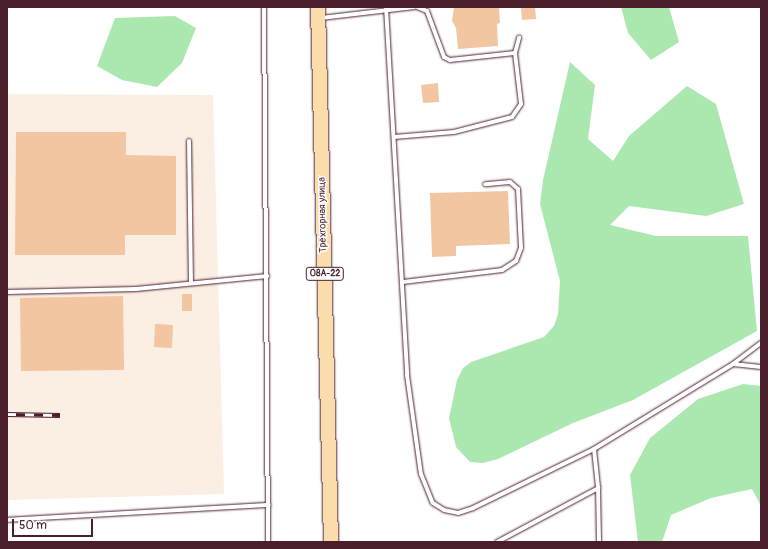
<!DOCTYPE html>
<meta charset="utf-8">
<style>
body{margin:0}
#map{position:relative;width:768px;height:549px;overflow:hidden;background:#fff;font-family:Pangolin,sans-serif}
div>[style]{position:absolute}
.built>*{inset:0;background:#fbeee3}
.green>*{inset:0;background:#aae8af}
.building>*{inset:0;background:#f1c6a1}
.roads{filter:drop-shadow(0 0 1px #4a1f2b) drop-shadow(0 0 1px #4a1f2b)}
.service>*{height:4px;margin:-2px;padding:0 2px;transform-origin:2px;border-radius:2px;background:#fff}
.trunk>*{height:14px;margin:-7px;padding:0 7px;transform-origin:7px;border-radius:7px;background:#fbddab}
.rail>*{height:4.5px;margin-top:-2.25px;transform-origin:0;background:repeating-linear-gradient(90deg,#fff 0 9px,#4a1f2b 0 18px);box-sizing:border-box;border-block:1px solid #4a1f2b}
span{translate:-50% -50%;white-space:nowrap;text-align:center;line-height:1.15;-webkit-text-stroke:3px #fff;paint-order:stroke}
.shield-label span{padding:1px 3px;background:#fff;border:1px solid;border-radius:3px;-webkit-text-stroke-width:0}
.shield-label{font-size:9px;color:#4a1f2b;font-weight:700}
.street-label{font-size:10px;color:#4a1f2b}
.frame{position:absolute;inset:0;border:8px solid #4a1f2b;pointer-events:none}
.scale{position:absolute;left:12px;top:519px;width:81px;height:18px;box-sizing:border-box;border:2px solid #4a1f2b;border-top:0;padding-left:5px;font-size:12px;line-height:14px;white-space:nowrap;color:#4a1f2b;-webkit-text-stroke:3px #fff;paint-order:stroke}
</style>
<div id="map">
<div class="built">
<i style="clip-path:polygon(7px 94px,213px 95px,224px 494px,7px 500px)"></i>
</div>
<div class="green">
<i style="clip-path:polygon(621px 7px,669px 7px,679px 42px,651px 60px,628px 33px)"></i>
<i style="clip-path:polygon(175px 16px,196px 28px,182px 63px,157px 87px,122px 80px,97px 66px,115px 18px)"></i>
<i style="clip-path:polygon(570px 62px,595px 85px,588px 139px,613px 161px,629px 136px,687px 86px,716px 104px,744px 204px,706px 216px,629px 206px,610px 225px,656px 236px,748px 236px,757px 331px,633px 400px,573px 423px,498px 459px,483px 463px,470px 462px,456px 447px,449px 418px,457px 380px,463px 368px,471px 362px,544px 337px,554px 326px,558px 314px,560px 281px,540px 204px,543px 180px)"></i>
<i style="clip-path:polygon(743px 384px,761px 386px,761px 506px,752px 489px,711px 498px,671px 515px,662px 542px,638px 542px,630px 475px,650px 438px,698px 399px)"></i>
</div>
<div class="building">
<i style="clip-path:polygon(454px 7px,499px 7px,500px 23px,497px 24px,498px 46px,458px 49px,456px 28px,452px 21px)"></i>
<i style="clip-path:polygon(521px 7px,535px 7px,536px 19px,522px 20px)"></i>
<i style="clip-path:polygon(438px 83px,439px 102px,423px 103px,421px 85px)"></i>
<i style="clip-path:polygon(16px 132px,126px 132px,126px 155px,176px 156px,176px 235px,125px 235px,125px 255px,15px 255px)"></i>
<i style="clip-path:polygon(508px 191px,510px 244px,456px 246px,456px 256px,432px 257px,430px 193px)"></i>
<i style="clip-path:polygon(182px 294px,192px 294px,192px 311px,182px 311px)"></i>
<i style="clip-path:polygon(123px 296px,124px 370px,21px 371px,20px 298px)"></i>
<i style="clip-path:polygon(155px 324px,173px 325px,172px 348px,154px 347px)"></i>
</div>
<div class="roads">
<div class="service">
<i style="left:264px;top:7px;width:535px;rotate:89.57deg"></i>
<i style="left:386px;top:7px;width:369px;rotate:86.7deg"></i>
<i style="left:407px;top:375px;width:100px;rotate:82deg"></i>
<i style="left:421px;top:474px;width:31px;rotate:68deg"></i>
<i style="left:433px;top:503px;width:13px;rotate:32deg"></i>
<i style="left:444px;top:510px;width:14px;rotate:12deg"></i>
<i style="left:458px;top:513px;width:16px;rotate:-18deg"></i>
<i style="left:473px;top:508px;width:135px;rotate:-26deg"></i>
<i style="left:594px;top:449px;width:163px;rotate:-31.4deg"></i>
<i style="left:733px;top:364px;width:35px;rotate:-37deg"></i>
<i style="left:417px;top:7px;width:11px;rotate:22deg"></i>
<i style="left:427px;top:11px;width:49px;rotate:69.7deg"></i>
<i style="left:444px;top:57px;width:7px;rotate:27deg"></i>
<i style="left:450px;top:60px;width:65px;rotate:-6.1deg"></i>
<i style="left:515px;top:53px;width:16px;rotate:-75deg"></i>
<i style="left:321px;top:18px;width:94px;rotate:-6.7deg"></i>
<i style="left:394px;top:137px;width:60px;rotate:-4.8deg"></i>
<i style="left:454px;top:132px;width:60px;rotate:-14.5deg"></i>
<i style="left:512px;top:117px;width:16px;rotate:-55deg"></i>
<i style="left:521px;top:104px;width:51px;rotate:-96.7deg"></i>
<i style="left:189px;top:141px;width:142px;rotate:89.2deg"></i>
<i style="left:403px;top:282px;width:100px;rotate:-6.9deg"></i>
<i style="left:502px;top:270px;width:17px;rotate:-33deg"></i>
<i style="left:516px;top:261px;width:14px;rotate:-69deg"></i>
<i style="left:521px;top:248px;width:59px;rotate:-92.9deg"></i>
<i style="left:518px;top:189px;width:11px;rotate:-139deg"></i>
<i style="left:510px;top:182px;width:25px;rotate:175deg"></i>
<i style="left:7px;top:292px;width:129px;rotate:-1.3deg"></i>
<i style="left:136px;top:289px;width:132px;rotate:-5.7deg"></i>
<i style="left:733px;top:364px;width:28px;rotate:6deg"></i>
<i style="left:594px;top:449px;width:39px;rotate:84deg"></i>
<i style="left:598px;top:488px;width:54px;rotate:88.9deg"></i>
<i style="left:7px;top:520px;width:262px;rotate:-3.3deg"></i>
<i style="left:497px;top:542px;width:115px;rotate:-28.1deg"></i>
</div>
<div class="trunk">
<i style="left:318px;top:7px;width:535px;rotate:88.61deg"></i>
</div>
</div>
<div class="rail">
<i style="left:7px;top:414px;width:53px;rotate:1.1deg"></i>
</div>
<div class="shield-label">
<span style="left:325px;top:274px">08А-22</span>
</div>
<div class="street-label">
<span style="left:323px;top:215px;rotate:-91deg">Трёхгорная улица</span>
</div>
<div class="frame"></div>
<div class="scale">50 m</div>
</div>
